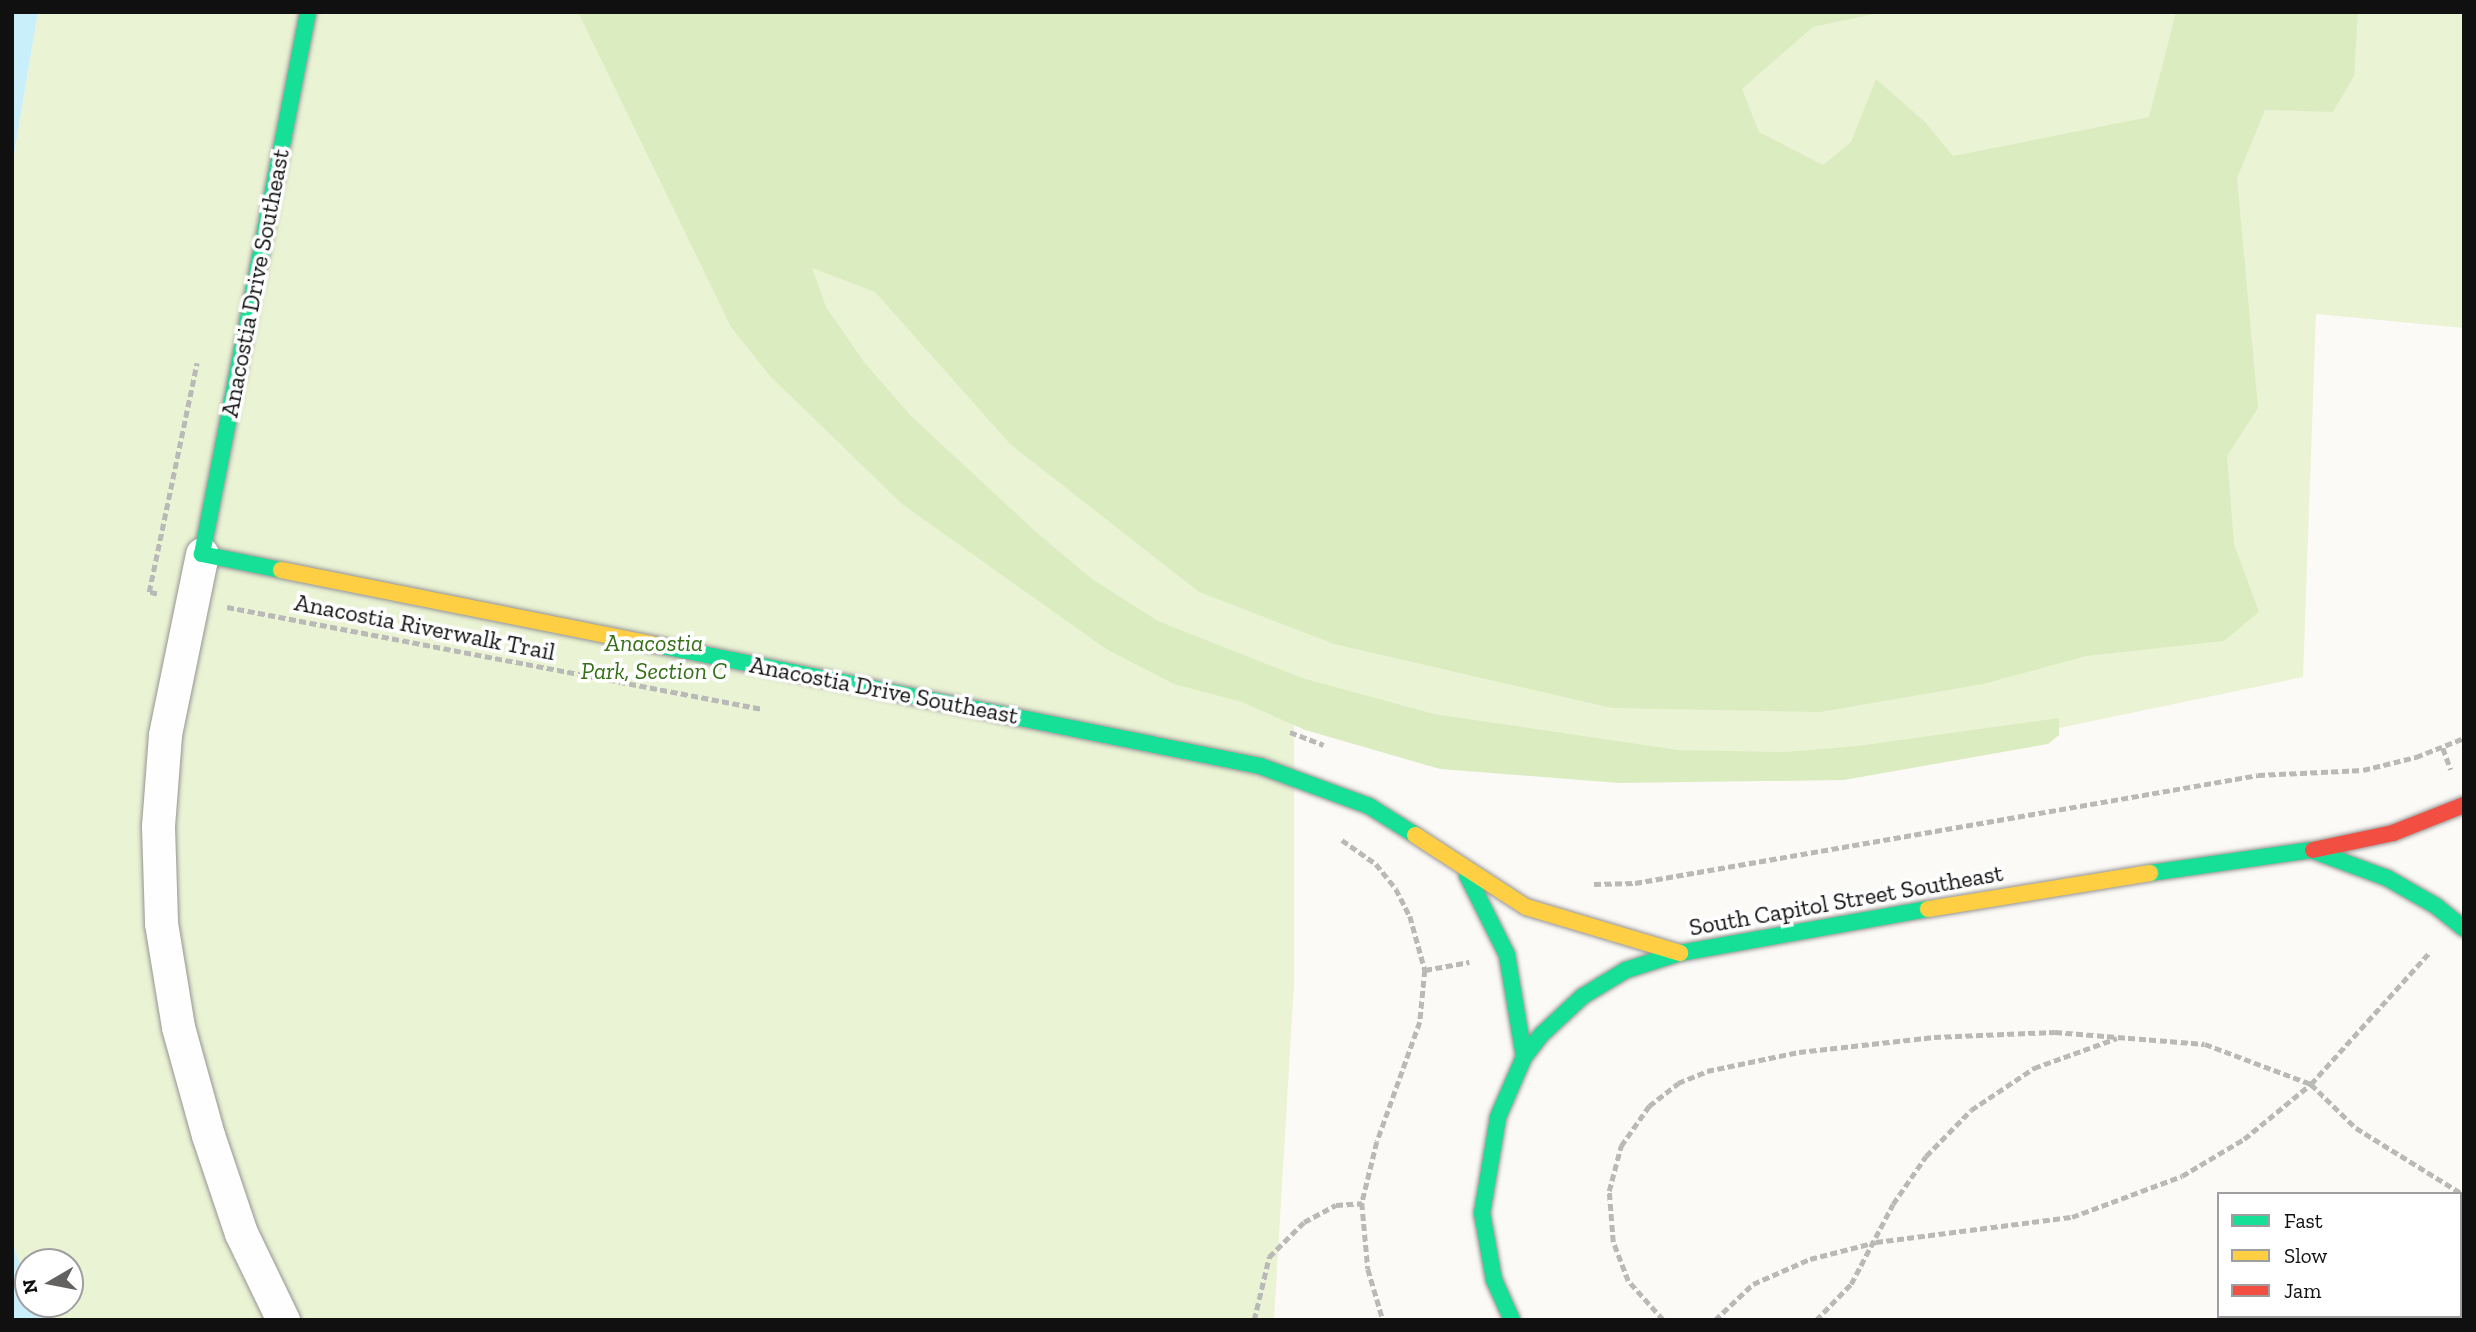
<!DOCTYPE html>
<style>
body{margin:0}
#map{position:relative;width:2476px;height:1332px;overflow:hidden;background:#fcfaf6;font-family:"Zilla Slab",serif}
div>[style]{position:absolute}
.green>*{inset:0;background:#eaf3d4}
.forest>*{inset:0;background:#dcecc1}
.water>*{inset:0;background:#c8effa}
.path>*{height:4.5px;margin-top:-2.25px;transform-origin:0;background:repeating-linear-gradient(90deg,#b9b9b8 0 7px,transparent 0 10.5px)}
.roads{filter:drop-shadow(0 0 2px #969594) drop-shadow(0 0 2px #969594)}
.street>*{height:33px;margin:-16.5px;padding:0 16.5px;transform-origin:16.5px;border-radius:16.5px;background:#fffefe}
.fast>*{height:16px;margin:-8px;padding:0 8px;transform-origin:8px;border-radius:8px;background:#16e098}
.slow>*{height:16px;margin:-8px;padding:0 8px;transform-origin:8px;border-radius:8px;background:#ffcf43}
.jam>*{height:16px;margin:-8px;padding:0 8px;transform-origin:8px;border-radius:8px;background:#f24e42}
span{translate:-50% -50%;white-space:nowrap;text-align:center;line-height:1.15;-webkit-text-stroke:7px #fff;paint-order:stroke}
.street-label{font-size:24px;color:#101010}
.park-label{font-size:24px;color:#367018;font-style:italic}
.frame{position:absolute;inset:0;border:14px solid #101010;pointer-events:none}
.legend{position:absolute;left:2217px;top:1192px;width:245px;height:126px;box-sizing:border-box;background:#fff;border:2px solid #9f9f9f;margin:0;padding:9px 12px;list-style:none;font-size:21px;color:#101010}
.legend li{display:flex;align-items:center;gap:14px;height:35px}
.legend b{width:35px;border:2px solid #9f9f9f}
.north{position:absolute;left:14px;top:1248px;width:70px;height:70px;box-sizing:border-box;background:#fff;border:2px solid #9f9f9f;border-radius:50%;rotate:260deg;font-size:19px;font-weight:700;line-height:28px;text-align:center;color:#101010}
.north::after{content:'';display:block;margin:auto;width:24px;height:32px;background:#636260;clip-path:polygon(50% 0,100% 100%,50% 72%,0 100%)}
</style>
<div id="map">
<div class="green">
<i style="clip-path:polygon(38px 12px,2464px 12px,2464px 328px,2316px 314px,2303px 677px,2035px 733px,1715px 766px,1294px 704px,1294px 983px,1274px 1320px,45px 1320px,38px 1304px,70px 1304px,70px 1262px,28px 1262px,28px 1284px,12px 1242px,12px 166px)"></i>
</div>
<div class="forest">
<i style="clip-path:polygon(578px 12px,1883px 12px,1813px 27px,1742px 89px,1759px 132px,1823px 165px,1851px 142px,1876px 79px,1924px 121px,1953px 156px,2149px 117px,2176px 12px,2358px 12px,2354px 76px,2333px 112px,2265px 110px,2237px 178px,2258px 408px,2227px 456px,2234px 544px,2259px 612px,2224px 641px,2086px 656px,1983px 684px,1820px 712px,1612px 708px,1334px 644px,1199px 592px,1010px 444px,875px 292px,812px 268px,826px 307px,864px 362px,911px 416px,1036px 532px,1092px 579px,1158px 621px,1302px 678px,1434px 714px,1678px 750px,1786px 752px,1857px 746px,2059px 718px,2059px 735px,2048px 744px,1844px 780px,1619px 783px,1440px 769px,1305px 730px,1242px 702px,1174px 684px,1106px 649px,902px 504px,770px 376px,731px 327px)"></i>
</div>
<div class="water">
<i style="clip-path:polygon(12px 12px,38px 12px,12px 166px)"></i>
<i style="clip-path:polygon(12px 1242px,28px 1284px,28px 1304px,38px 1304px,45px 1320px,12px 1320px)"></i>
</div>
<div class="path">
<i style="left:157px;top:594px;width:8px;rotate:-166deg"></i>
<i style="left:149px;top:592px;width:234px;rotate:-78.2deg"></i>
<i style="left:227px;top:607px;width:545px;rotate:10.79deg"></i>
<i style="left:1290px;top:732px;width:36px;rotate:21deg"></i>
<i style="left:2443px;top:748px;width:23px;rotate:70deg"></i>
<i style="left:1342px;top:840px;width:42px;rotate:35.2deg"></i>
<i style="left:1376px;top:864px;width:32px;rotate:51deg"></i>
<i style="left:1396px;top:889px;width:30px;rotate:63deg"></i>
<i style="left:1410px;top:916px;width:56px;rotate:74.5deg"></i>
<i style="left:1425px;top:970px;width:52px;rotate:95.5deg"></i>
<i style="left:1420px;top:1022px;width:127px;rotate:109.7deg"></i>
<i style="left:1377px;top:1142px;width:63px;rotate:103.8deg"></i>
<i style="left:1362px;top:1203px;width:66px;rotate:84.8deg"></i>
<i style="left:1368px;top:1269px;width:53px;rotate:73.6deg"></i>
<i style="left:1594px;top:884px;width:41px;rotate:-1.4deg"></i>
<i style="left:1635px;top:883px;width:632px;rotate:-9.83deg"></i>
<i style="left:2258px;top:775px;width:105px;rotate:-2.7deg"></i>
<i style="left:2363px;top:770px;width:55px;rotate:-13.8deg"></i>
<i style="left:2416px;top:757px;width:52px;rotate:-21.6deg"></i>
<i style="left:1425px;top:970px;width:45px;rotate:-10.3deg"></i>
<i style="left:1254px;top:1320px;width:65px;rotate:-76.6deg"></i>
<i style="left:1269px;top:1257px;width:49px;rotate:-45deg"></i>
<i style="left:1304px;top:1222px;width:36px;rotate:-28deg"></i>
<i style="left:1336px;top:1205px;width:26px;rotate:-4deg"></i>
<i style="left:1663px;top:1320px;width:52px;rotate:-131.9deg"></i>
<i style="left:1628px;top:1281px;width:42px;rotate:-111deg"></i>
<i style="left:1613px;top:1242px;width:51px;rotate:-94.5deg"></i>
<i style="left:1609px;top:1191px;width:47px;rotate:-75.1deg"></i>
<i style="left:1621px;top:1146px;width:49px;rotate:-55deg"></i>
<i style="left:1649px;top:1106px;width:37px;rotate:-38deg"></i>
<i style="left:1678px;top:1083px;width:31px;rotate:-22deg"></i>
<i style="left:1707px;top:1071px;width:94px;rotate:-11.7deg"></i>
<i style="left:1799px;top:1052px;width:136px;rotate:-6.3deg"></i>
<i style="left:1934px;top:1037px;width:121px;rotate:-2.4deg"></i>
<i style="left:2055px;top:1032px;width:150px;rotate:4.6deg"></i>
<i style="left:2205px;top:1044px;width:113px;rotate:20.7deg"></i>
<i style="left:2311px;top:1084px;width:63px;rotate:44.4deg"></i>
<i style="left:2356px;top:1128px;width:127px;rotate:31.8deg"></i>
<i style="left:1715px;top:1320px;width:52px;rotate:-43.5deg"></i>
<i style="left:1753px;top:1284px;width:62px;rotate:-23.7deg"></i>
<i style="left:1810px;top:1259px;width:68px;rotate:-14.4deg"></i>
<i style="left:1876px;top:1242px;width:198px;rotate:-7.3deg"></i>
<i style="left:2072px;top:1217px;width:117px;rotate:-20.4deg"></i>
<i style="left:2182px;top:1176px;width:72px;rotate:-30.8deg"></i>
<i style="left:2244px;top:1139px;width:87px;rotate:-39.4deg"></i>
<i style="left:2311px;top:1084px;width:178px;rotate:-48deg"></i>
<i style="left:1816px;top:1320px;width:50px;rotate:-45.8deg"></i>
<i style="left:1851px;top:1284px;width:90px;rotate:-62.3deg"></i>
<i style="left:1893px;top:1204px;width:58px;rotate:-55.5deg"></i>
<i style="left:1926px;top:1156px;width:64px;rotate:-45.6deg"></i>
<i style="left:1971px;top:1110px;width:76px;rotate:-33.7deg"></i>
<i style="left:2034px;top:1068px;width:88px;rotate:-19.9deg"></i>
</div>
<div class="roads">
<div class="street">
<i style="left:202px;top:554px;width:185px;rotate:101.6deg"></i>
<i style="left:165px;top:735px;width:91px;rotate:94.4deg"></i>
<i style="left:158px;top:826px;width:97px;rotate:88.2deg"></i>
<i style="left:161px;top:923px;width:105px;rotate:80.7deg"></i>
<i style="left:178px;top:1027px;width:112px;rotate:74.5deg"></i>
<i style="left:208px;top:1135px;width:103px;rotate:71.4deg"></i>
<i style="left:241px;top:1233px;width:97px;rotate:64.2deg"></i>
</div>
<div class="fast">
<i style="left:281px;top:570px;width:81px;rotate:-168.6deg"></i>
<i style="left:202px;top:554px;width:552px;rotate:-78.93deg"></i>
<i style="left:657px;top:645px;width:615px;rotate:11.35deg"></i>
<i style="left:1260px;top:766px;width:116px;rotate:20.2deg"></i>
<i style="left:1369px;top:806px;width:54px;rotate:32.2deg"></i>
<i style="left:2150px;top:873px;width:163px;rotate:-8.1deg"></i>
<i style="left:2311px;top:850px;width:81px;rotate:20.2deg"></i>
<i style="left:2387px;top:878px;width:56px;rotate:29.7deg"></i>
<i style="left:2436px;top:906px;width:36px;rotate:39deg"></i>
<i style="left:1467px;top:875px;width:89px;rotate:63.4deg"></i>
<i style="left:1507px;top:955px;width:103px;rotate:80.5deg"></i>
<i style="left:1512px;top:1320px;width:44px;rotate:-114.2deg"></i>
<i style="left:1494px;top:1280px;width:68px;rotate:-100.2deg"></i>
<i style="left:1482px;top:1213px;width:97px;rotate:-80.5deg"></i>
<i style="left:1498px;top:1117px;width:65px;rotate:-66.6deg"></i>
<i style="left:1524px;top:1057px;width:28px;rotate:-52deg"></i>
<i style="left:1541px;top:1035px;width:57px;rotate:-42.9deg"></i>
<i style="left:1583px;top:996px;width:50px;rotate:-31.2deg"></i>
<i style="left:1626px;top:970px;width:57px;rotate:-17.5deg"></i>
<i style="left:1680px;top:953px;width:252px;rotate:-10.1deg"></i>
</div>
<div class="slow">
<i style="left:281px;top:570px;width:383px;rotate:11.3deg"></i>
<i style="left:1415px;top:835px;width:132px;rotate:33deg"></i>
<i style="left:1526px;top:907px;width:161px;rotate:16.6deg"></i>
<i style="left:1928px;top:909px;width:225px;rotate:-9.2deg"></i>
<i style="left:2411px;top:1320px;width:6px;rotate:-39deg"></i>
</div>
<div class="jam">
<i style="left:2313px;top:850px;width:82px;rotate:-12deg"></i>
<i style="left:2393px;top:833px;width:76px;rotate:-21.5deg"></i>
<i style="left:2460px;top:1279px;width:5px;rotate:-37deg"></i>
</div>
</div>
<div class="street-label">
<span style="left:255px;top:283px;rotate:-79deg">Anacostia Drive Southeast</span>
<span style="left:425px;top:627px;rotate:11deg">Anacostia Riverwalk Trail</span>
<span style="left:884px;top:690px;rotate:11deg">Anacostia Drive Southeast</span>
<span style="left:1846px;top:900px;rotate:-10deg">South Capitol Street Southeast</span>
</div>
<div class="park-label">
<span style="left:654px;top:657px">Anacostia<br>Park, Section C</span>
</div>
<div class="frame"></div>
<ul class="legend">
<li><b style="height:9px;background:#16e098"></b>Fast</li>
<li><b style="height:9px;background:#ffcf43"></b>Slow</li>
<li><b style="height:9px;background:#f24e42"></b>Jam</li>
</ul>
<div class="north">N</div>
</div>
